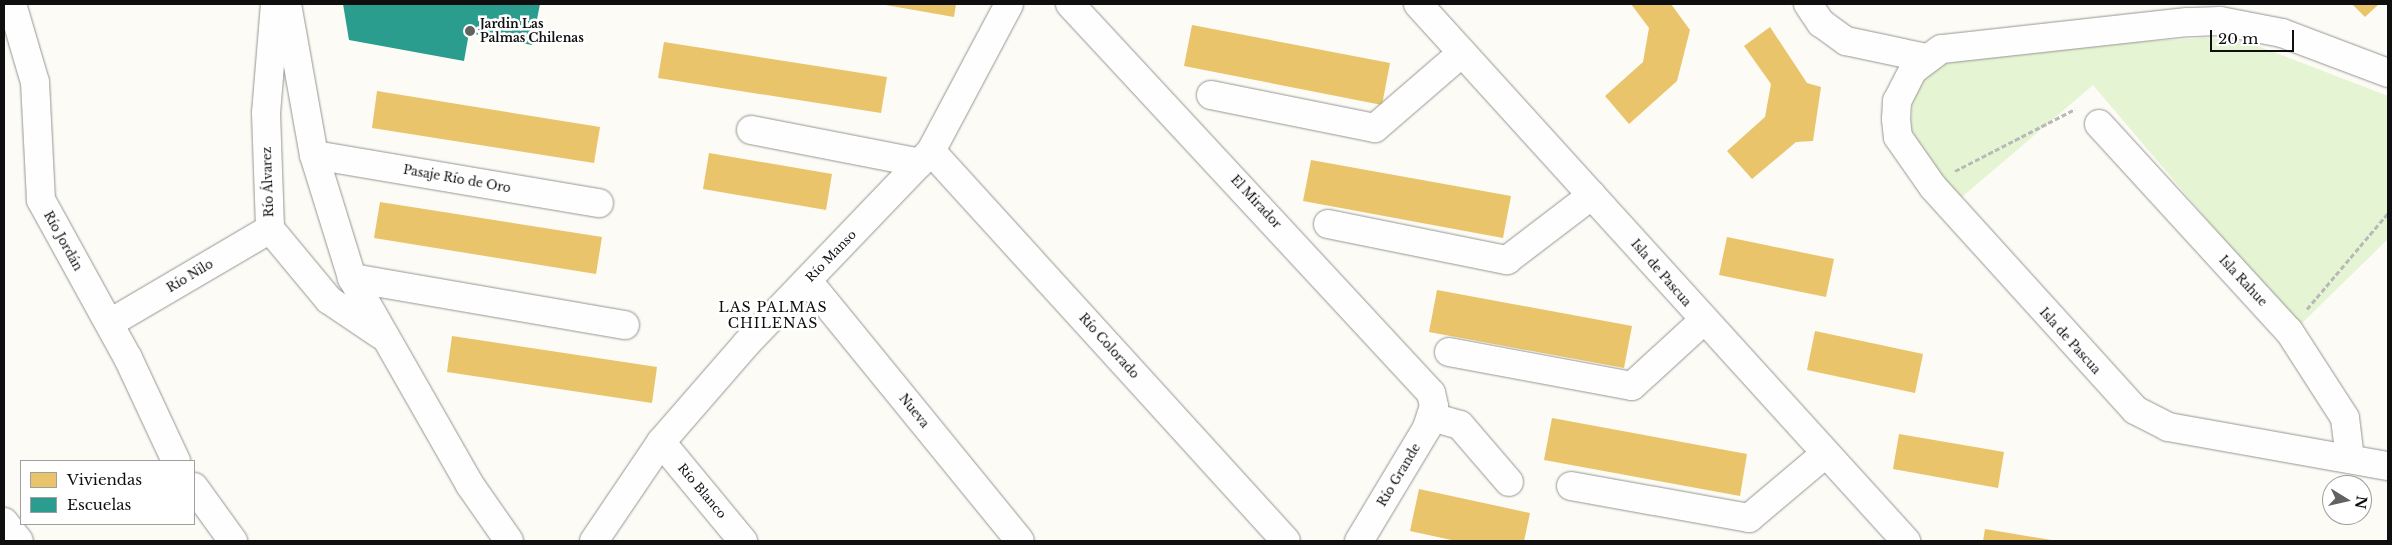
<!DOCTYPE html>
<meta charset="utf-8">
<style>
body{margin:0}
#map{position:relative;width:2392px;height:545px;overflow:hidden;background:#fcfbf5;font-family:"Libre Baskerville",serif}
div>[style]{position:absolute}
.green>*{inset:0;background:#e5f4d2}
.homes>*{inset:0;background:#e9c46a}
.schools>*{inset:0;background:#2a9d8f}
.path>*{height:3px;margin-top:-1.5px;transform-origin:0;background:repeating-linear-gradient(90deg,#b9b9b8 0 5px,transparent 0 7.5px)}
.roads{filter:drop-shadow(0 0 1px #969593) drop-shadow(0 0 1px #969593)}
.minor>*{height:28px;margin:-14px;padding:0 14px;transform-origin:14px;border-radius:14px;background:#fffefe}
.dots>*{width:14px;height:14px;translate:-50% -50%;box-sizing:border-box;border:2px solid #fff;border-radius:50%}
span{translate:-50% -50%;white-space:nowrap;text-align:center;line-height:1.15;-webkit-text-stroke:5px #fff;paint-order:stroke}
.poi-label{font-size:12px;color:#0f0f0f;font-weight:700}
.left{translate:0 -50%;text-align:left}
.street-label{font-size:12px;color:#0f0f0f}
.neighbourhood-label{font-size:14px;color:#0f0f0f;letter-spacing:1px}
.frame{position:absolute;inset:0;border:5px solid #0f0f0f;pointer-events:none}
.legend{position:absolute;left:20px;top:460px;width:175px;height:65px;box-sizing:border-box;background:#fff;border:1px solid #9f9f9f;margin:0;padding:6px 9px;list-style:none;font-size:15px;color:#0f0f0f}
.legend li{display:flex;align-items:center;gap:10px;height:25px}
.legend b{width:25px;border:1px solid #9f9f9f}
.north{position:absolute;left:2322px;top:475px;width:50px;height:50px;box-sizing:border-box;background:#fff;border:1px solid #9f9f9f;border-radius:50%;rotate:99deg;font-size:14px;font-weight:700;line-height:20px;text-align:center;color:#0f0f0f}
.north::after{content:'';display:block;margin:auto;width:18px;height:22px;background:#626260;clip-path:polygon(50% 0,100% 100%,50% 72%,0 100%)}
.scale{position:absolute;left:2210px;top:30px;width:84px;height:22px;box-sizing:border-box;border:2px solid #0f0f0f;border-top:0;padding-left:6px;font-size:15px;line-height:18px;white-space:nowrap;color:#0f0f0f;-webkit-text-stroke:4px #fff;paint-order:stroke}
</style>
<div id="map">
<div class="green">
<i style="clip-path:polygon(2204px 38px,2245px 41px,2388px 96px,2388px 239px,2298px 327px,2093px 85px,1956px 202px,1910px 146px,1913px 90px,1925px 73px,1956px 52px)"></i>
</div>
<div class="homes">
<i style="clip-path:polygon(880px 4px,956px 4px,954px 17px)"></i>
<i style="clip-path:polygon(1631px 4px,1671px 4px,1690px 30px,1677px 81px,1629px 124px,1605px 96px,1643px 62px,1649px 28px)"></i>
<i style="clip-path:polygon(2352px 4px,2379px 4px,2365px 17px)"></i>
<i style="clip-path:polygon(1192px 25px,1390px 63px,1382px 105px,1184px 66px)"></i>
<i style="clip-path:polygon(1770px 27px,1807px 83px,1821px 87px,1813px 141px,1796px 142px,1752px 179px,1727px 151px,1765px 117px,1771px 84px,1744px 46px)"></i>
<i style="clip-path:polygon(664px 42px,887px 77px,881px 113px,658px 78px)"></i>
<i style="clip-path:polygon(377px 91px,600px 127px,594px 163px,372px 128px)"></i>
<i style="clip-path:polygon(709px 153px,832px 174px,826px 210px,703px 189px)"></i>
<i style="clip-path:polygon(1311px 160px,1511px 196px,1503px 238px,1303px 201px)"></i>
<i style="clip-path:polygon(380px 202px,602px 237px,596px 274px,374px 238px)"></i>
<i style="clip-path:polygon(1727px 237px,1834px 259px,1826px 297px,1719px 275px)"></i>
<i style="clip-path:polygon(1437px 290px,1632px 326px,1624px 368px,1429px 332px)"></i>
<i style="clip-path:polygon(1815px 331px,1923px 354px,1915px 393px,1807px 370px)"></i>
<i style="clip-path:polygon(452px 336px,657px 367px,652px 403px,447px 372px)"></i>
<i style="clip-path:polygon(1552px 418px,1747px 454px,1740px 496px,1544px 460px)"></i>
<i style="clip-path:polygon(1899px 434px,2004px 452px,1998px 488px,1893px 469px)"></i>
<i style="clip-path:polygon(1419px 489px,1530px 513px,1524px 541px,1456px 541px,1410px 531px)"></i>
<i style="clip-path:polygon(1985px 529px,2051px 540px,2051px 541px,1983px 541px)"></i>
</div>
<div class="schools">
<i style="clip-path:polygon(343px 4px,540px 4px,532px 45px,469px 33px,464px 61px,349px 40px)"></i>
</div>
<div class="path">
<i style="left:1955px;top:171px;width:135px;rotate:-27.3deg"></i>
<i style="left:2307px;top:309px;width:126px;rotate:-49.8deg"></i>
</div>
<div class="roads">
<div class="minor">
<i style="left:12px;top:4px;width:81px;rotate:73.6deg"></i>
<i style="left:35px;top:82px;width:118px;rotate:87.1deg"></i>
<i style="left:41px;top:200px;width:180px;rotate:61.2deg"></i>
<i style="left:128px;top:358px;width:114px;rotate:65deg"></i>
<i style="left:275px;top:4px;width:109px;rotate:94.7deg"></i>
<i style="left:266px;top:113px;width:116px;rotate:88deg"></i>
<i style="left:270px;top:229px;width:92px;rotate:50.3deg"></i>
<i style="left:329px;top:300px;width:63px;rotate:33.9deg"></i>
<i style="left:287px;top:4px;width:153px;rotate:79.9deg"></i>
<i style="left:314px;top:155px;width:129px;rotate:72.8deg"></i>
<i style="left:352px;top:278px;width:238px;rotate:60.3deg"></i>
<i style="left:470px;top:485px;width:68px;rotate:55.1deg"></i>
<i style="left:1070px;top:4px;width:531px;rotate:47.14deg"></i>
<i style="left:1431px;top:393px;width:13px;rotate:77deg"></i>
<i style="left:1434px;top:406px;width:23px;rotate:108deg"></i>
<i style="left:1427px;top:428px;width:132px;rotate:121deg"></i>
<i style="left:1418px;top:4px;width:726px;rotate:47.74deg"></i>
<i style="left:1808px;top:4px;width:23px;rotate:56deg"></i>
<i style="left:1821px;top:23px;width:31px;rotate:36deg"></i>
<i style="left:1846px;top:41px;width:82px;rotate:12deg"></i>
<i style="left:2388px;top:73px;width:113px;rotate:-159.3deg"></i>
<i style="left:2282px;top:33px;width:63px;rotate:-169deg"></i>
<i style="left:2220px;top:21px;width:33px;rotate:178deg"></i>
<i style="left:2187px;top:22px;width:247px;rotate:173.7deg"></i>
<i style="left:1941px;top:49px;width:35px;rotate:143deg"></i>
<i style="left:1913px;top:70px;width:35px;rotate:117deg"></i>
<i style="left:1897px;top:101px;width:18px;rotate:93deg"></i>
<i style="left:1896px;top:119px;width:18px;rotate:84deg"></i>
<i style="left:1898px;top:137px;width:61px;rotate:55deg"></i>
<i style="left:1933px;top:187px;width:301px;rotate:47.8deg"></i>
<i style="left:2135px;top:410px;width:37px;rotate:27deg"></i>
<i style="left:2168px;top:427px;width:223px;rotate:10.1deg"></i>
<i style="left:1211px;top:95px;width:167px;rotate:11.4deg"></i>
<i style="left:1375px;top:128px;width:115px;rotate:-40.8deg"></i>
<i style="left:2099px;top:124px;width:281px;rotate:47.5deg"></i>
<i style="left:2289px;top:331px;width:103px;rotate:57.2deg"></i>
<i style="left:2345px;top:418px;width:41px;rotate:83deg"></i>
<i style="left:751px;top:130px;width:172px;rotate:11deg"></i>
<i style="left:931px;top:151px;width:527px;rotate:47.69deg"></i>
<i style="left:314px;top:155px;width:289px;rotate:9.6deg"></i>
<i style="left:1328px;top:224px;width:183px;rotate:11.4deg"></i>
<i style="left:1507px;top:260px;width:107px;rotate:-37.4deg"></i>
<i style="left:352px;top:278px;width:277px;rotate:9.8deg"></i>
<i style="left:808px;top:281px;width:335px;rotate:50.8deg"></i>
<i style="left:110px;top:323px;width:186px;rotate:-30.4deg"></i>
<i style="left:1449px;top:352px;width:186px;rotate:10.5deg"></i>
<i style="left:1632px;top:386px;width:96px;rotate:-42.5deg"></i>
<i style="left:1432px;top:417px;width:29px;rotate:16deg"></i>
<i style="left:1460px;top:425px;width:75px;rotate:49.3deg"></i>
<i style="left:661px;top:442px;width:129px;rotate:50.4deg"></i>
<i style="left:1571px;top:486px;width:181px;rotate:10.2deg"></i>
<i style="left:1749px;top:518px;width:99px;rotate:-40.1deg"></i>
<i style="left:194px;top:487px;width:67px;rotate:54.2deg"></i>
<i style="left:4px;top:522px;width:24px;rotate:52deg"></i>
<i style="left:594px;top:541px;width:120px;rotate:-55.9deg"></i>
<i style="left:661px;top:442px;width:131px;rotate:-49deg"></i>
<i style="left:747px;top:343px;width:266px;rotate:-46.2deg"></i>
<i style="left:931px;top:151px;width:166px;rotate:-62deg"></i>
</div>
</div>
<div class="dots">
<i style="left:470px;top:31px;background:#626260"></i>
</div>
<div class="poi-label">
<span class="left" style="left:480px;top:31px">Jardin Las<br>Palmas Chilenas</span>
</div>
<div class="street-label">
<span style="left:457px;top:179px;rotate:10deg">Pasaje Río de Oro</span>
<span style="left:268px;top:182px;rotate:-92deg">Río Álvarez</span>
<span style="left:1256px;top:202px;rotate:47deg">El Mirador</span>
<span style="left:63px;top:241px;rotate:61deg">Río Jordán</span>
<span style="left:831px;top:256px;rotate:-46deg">Río Manso</span>
<span style="left:1661px;top:273px;rotate:49deg">Isla de Pascua</span>
<span style="left:190px;top:276px;rotate:-31deg">Río Nilo</span>
<span style="left:2243px;top:281px;rotate:47deg">Isla Rahue</span>
<span style="left:2070px;top:341px;rotate:48deg">Isla de Pascua</span>
<span style="left:1109px;top:346px;rotate:48deg">Río Colorado</span>
<span style="left:914px;top:411px;rotate:51deg">Nueva</span>
<span style="left:1399px;top:475px;rotate:-59deg">Río Grande</span>
<span style="left:702px;top:491px;rotate:50deg">Río Blanco</span>
</div>
<div class="neighbourhood-label">
<span style="left:773px;top:315px">LAS PALMAS<br>CHILENAS</span>
</div>
<div class="frame"></div>
<ul class="legend">
<li><b style="height:14px;background:#e9c46a"></b>Viviendas</li>
<li><b style="height:14px;background:#2a9d8f"></b>Escuelas</li>
</ul>
<div class="north">N</div>
<div class="scale">20 m</div>
</div>
